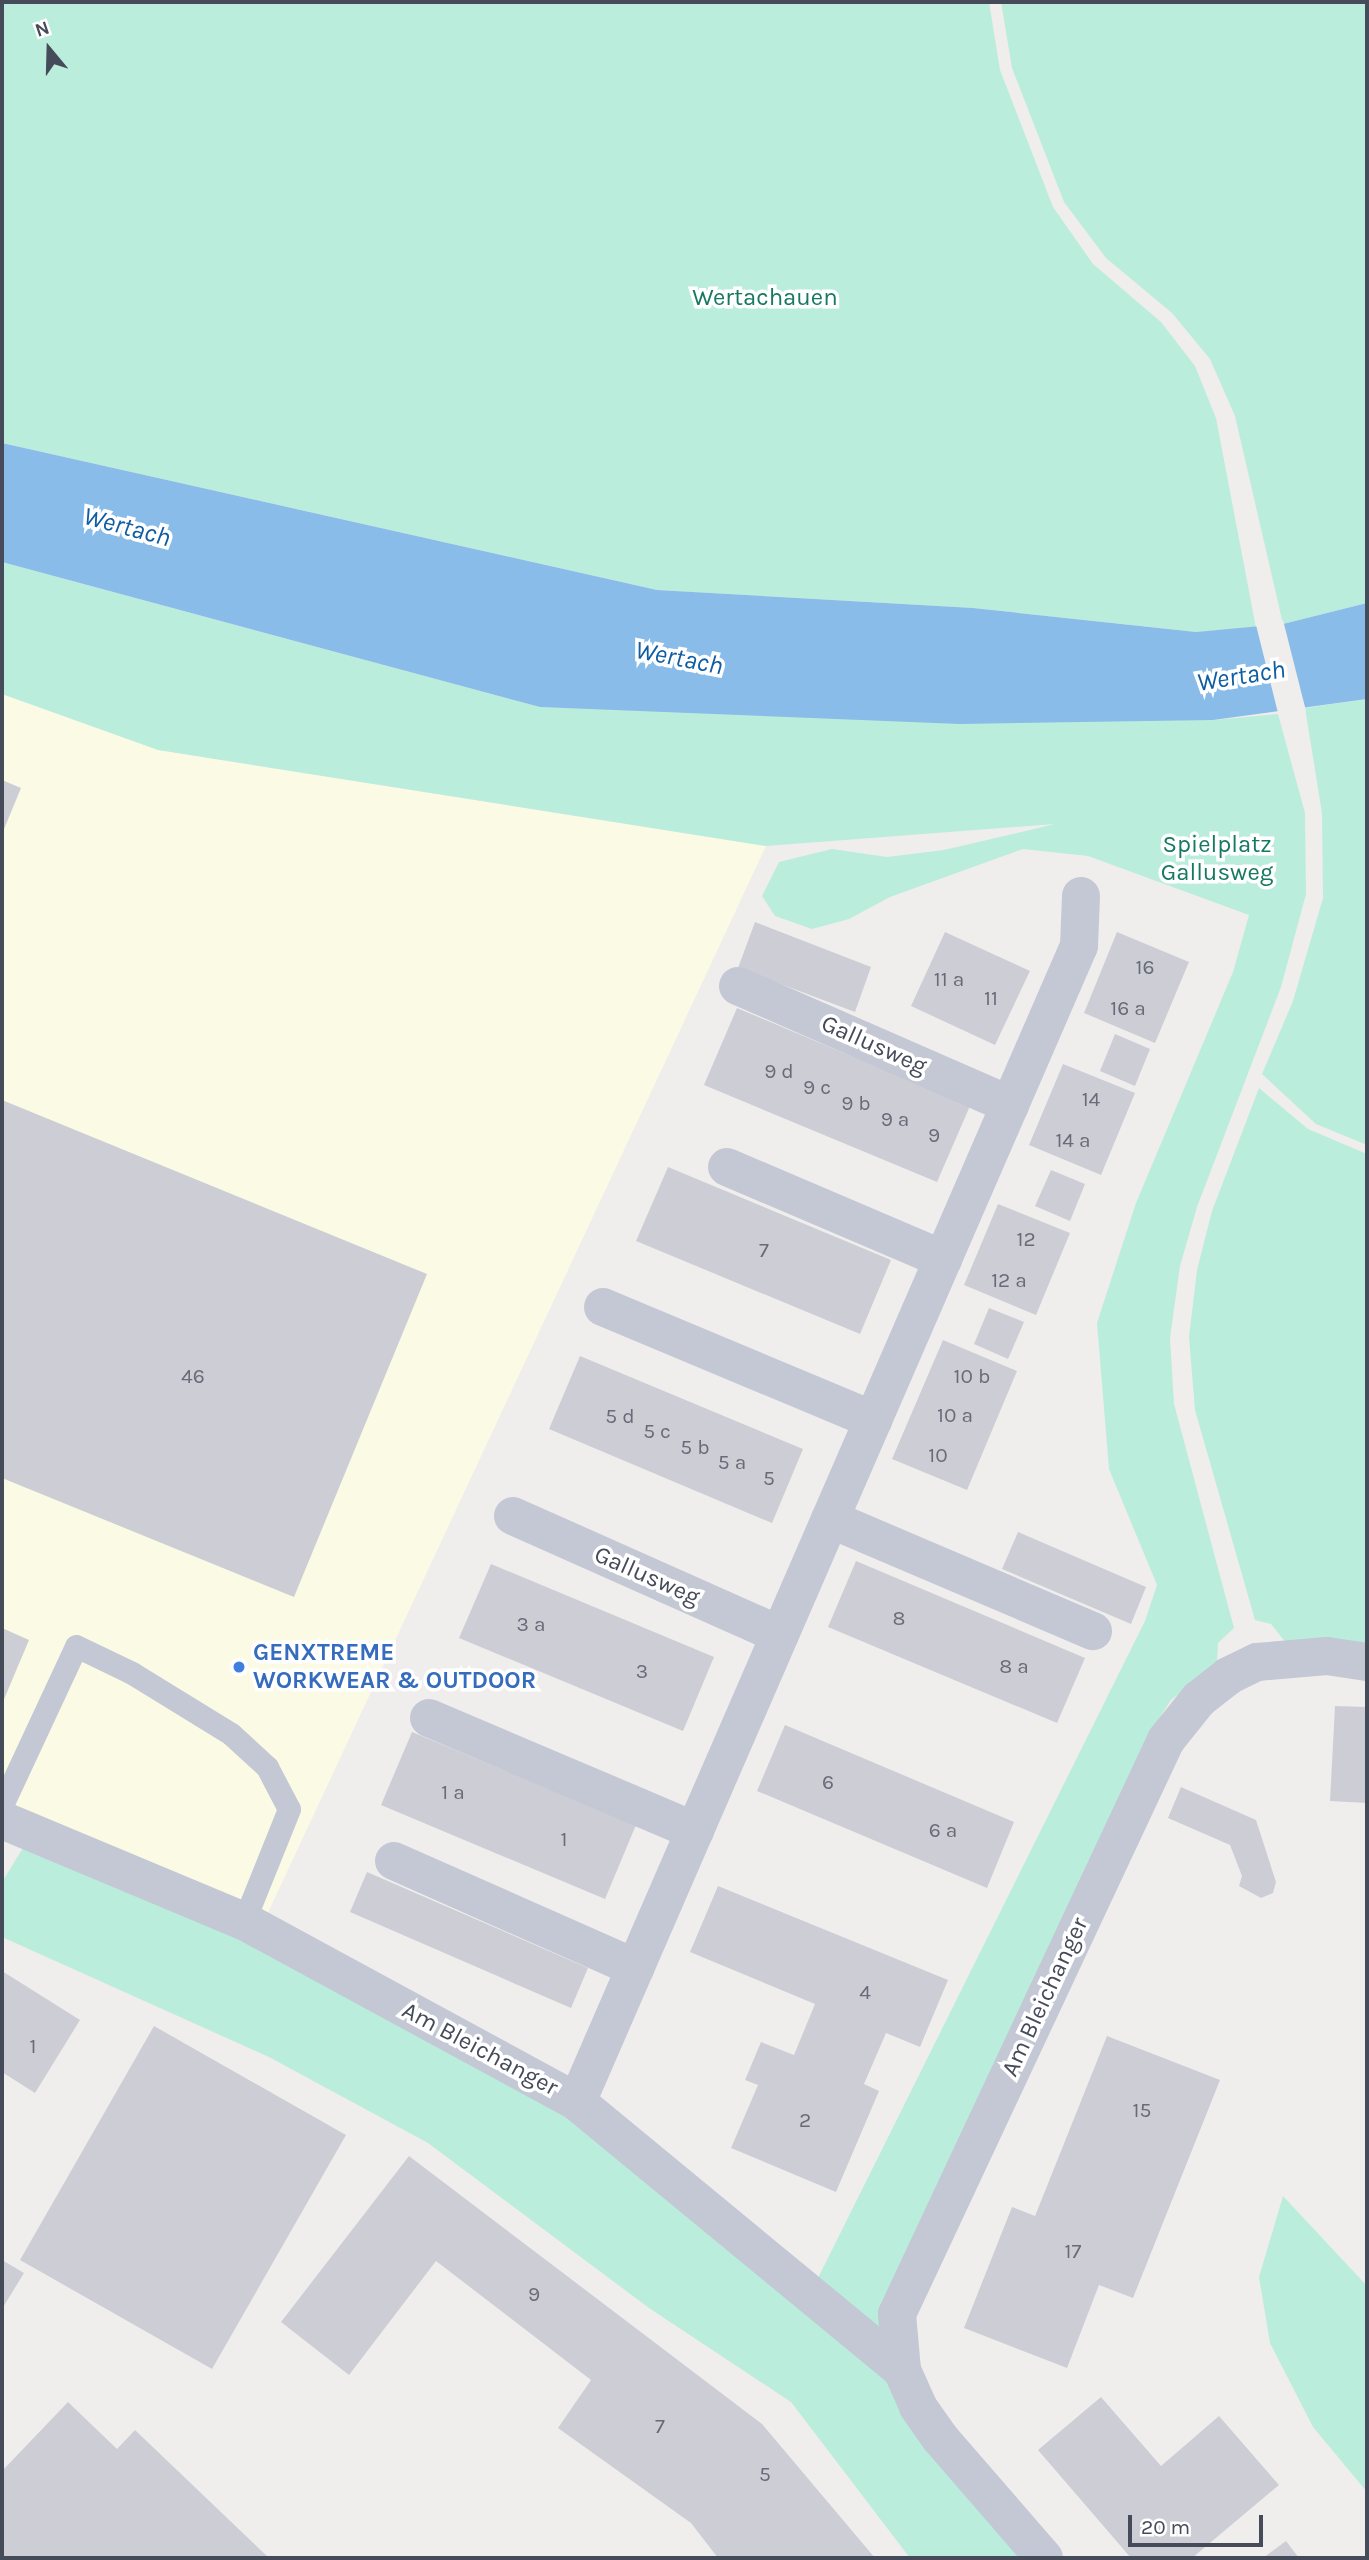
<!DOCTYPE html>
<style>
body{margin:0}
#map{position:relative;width:1369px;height:2560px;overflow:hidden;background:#f0eded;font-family:Karla,sans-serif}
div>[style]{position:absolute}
.commercial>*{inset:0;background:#fbfae5}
.green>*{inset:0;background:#bbeddc}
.water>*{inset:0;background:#89bce9}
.pier>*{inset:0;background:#f0eded}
.building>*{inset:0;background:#cdced5}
.lane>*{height:23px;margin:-11.5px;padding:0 11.5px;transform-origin:11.5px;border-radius:11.5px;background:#c3c8d4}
.street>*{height:38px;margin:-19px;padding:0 19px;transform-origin:19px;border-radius:19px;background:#c3c8d4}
.dots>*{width:19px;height:19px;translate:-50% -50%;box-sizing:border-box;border:4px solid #fff;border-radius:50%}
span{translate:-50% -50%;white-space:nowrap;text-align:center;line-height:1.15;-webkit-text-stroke:7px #fff;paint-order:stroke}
.number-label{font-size:21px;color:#686c79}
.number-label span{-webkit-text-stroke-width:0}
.park-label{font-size:24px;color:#187962}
.street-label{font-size:24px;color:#464b5a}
.shop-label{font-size:24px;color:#366cbe;font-weight:700}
.left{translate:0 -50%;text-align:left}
.water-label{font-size:26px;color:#0f5da3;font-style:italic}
.frame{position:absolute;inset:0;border:4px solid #464b5a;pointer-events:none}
.north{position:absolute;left:14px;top:14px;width:70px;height:70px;-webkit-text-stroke:5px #fff;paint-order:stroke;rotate:341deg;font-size:19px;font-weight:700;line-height:28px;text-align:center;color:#464b5a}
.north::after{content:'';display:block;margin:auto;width:24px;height:32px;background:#464b5a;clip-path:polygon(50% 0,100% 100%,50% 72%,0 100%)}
.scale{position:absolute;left:1128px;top:2515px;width:135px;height:32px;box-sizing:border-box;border:4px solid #464b5a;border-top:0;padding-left:9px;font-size:21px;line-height:24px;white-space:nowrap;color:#464b5a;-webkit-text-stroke:5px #fff;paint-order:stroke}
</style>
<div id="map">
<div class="commercial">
<i style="clip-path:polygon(2px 694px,159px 750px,766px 846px,265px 1919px,2px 1804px)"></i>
</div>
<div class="green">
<i style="clip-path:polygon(2px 2px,989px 2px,1000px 70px,1053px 207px,1093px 264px,1161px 322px,1195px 366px,1216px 418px,1256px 628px,1196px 632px,973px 608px,657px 590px,2px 443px)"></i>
<i style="clip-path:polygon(1001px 2px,1367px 2px,1367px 603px,1283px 624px,1235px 416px,1210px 359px,1172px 313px,1106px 258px,1064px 202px,1012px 68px)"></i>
<i style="clip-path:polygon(2px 562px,540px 707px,1213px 720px,1278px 714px,1305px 813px,1306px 894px,1281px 987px,1197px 1207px,1180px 1266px,1170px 1338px,1174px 1404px,1234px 1628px,1218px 1643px,1217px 1664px,1171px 1700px,1149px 1734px,883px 2337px,816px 2282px,1145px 1621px,1157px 1585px,1109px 1469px,1097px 1323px,1136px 1203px,1233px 972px,1249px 915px,1088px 856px,1023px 849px,890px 897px,849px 919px,812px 929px,775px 916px,762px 896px,779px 862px,832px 849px,887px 857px,944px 850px,1055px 824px,766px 846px,158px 750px,2px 694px)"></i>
<i style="clip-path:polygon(1367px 699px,1367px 1145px,1316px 1124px,1262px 1074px,1293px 1001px,1323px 898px,1322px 813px,1305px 708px)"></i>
<i style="clip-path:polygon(1259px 1088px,1308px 1129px,1367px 1154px,1367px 1651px,1287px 1644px,1271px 1624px,1255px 1620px,1195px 1410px,1189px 1337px,1197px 1270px,1212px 1211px)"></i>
<i style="clip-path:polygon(26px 1843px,234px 1937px,568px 2111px,886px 2375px,1029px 2558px,910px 2558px,791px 2402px,649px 2308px,428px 2143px,269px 2057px,2px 1937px,2px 1882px)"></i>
<i style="clip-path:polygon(1283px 2196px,1367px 2286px,1367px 2492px,1313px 2427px,1270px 2343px,1259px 2277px)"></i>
</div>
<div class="water">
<i style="clip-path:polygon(2px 443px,657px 590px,973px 608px,1196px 632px,1283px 624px,1367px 603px,1367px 699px,1213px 720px,960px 724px,540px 707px,2px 562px)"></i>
</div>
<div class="pier">
<i style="clip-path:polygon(1283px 620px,1306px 711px,1279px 717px,1256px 625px)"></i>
</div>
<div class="building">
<i style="clip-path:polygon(2px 780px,21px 788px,2px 834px)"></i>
<i style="clip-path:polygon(755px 922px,871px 967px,855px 1012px,738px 968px)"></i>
<i style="clip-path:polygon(945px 932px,1030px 971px,995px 1045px,911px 1006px)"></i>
<i style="clip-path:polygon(1117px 932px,1189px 962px,1155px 1043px,1084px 1013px)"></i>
<i style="clip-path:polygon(737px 1008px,970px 1106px,937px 1182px,704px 1085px)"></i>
<i style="clip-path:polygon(1115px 1034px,1150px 1049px,1135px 1086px,1100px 1071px)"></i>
<i style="clip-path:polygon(1063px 1064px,1135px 1093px,1101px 1175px,1029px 1145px)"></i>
<i style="clip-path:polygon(2px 1100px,427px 1274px,294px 1597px,2px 1478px)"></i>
<i style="clip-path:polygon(668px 1167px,891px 1260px,860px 1334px,636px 1241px)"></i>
<i style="clip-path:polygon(1051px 1170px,1085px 1184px,1070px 1221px,1035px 1206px)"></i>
<i style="clip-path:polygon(998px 1204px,1070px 1233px,1036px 1315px,964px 1285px)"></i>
<i style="clip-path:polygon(989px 1308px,1024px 1322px,1008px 1359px,974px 1344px)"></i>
<i style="clip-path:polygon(943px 1340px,1017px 1371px,967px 1490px,892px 1459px)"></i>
<i style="clip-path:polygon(580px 1356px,803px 1449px,772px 1523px,549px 1429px)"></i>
<i style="clip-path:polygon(1018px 1532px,1146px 1587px,1131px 1624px,1002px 1569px)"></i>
<i style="clip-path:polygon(856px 1561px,1085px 1658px,1057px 1723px,828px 1627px)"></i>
<i style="clip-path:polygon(491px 1564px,714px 1657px,683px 1731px,459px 1638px)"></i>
<i style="clip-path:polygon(2px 1628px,29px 1640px,2px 1704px)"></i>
<i style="clip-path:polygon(1335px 1706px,1367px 1707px,1367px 1803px,1330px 1801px)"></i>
<i style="clip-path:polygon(785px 1725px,1014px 1822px,987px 1888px,757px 1791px)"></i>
<i style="clip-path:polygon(412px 1732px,636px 1825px,605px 1899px,381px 1805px)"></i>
<i style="clip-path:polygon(1181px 1787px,1256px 1820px,1276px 1882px,1273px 1893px,1261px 1898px,1239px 1886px,1242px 1876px,1230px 1845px,1168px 1818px)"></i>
<i style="clip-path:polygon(367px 1872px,588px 1968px,571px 2008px,350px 1912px)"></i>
<i style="clip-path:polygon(718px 1886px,948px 1980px,920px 2047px,886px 2033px,864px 2084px,879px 2091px,836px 2192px,731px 2148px,758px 2085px,745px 2080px,761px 2042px,794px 2055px,815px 2004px,690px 1952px)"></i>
<i style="clip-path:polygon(2px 1971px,80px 2020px,35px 2093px,2px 2072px)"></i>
<i style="clip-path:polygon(154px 2026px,346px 2135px,212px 2369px,20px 2260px)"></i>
<i style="clip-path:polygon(1107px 2036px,1220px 2080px,1133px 2298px,1099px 2285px,1067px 2368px,964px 2328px,1012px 2207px,1035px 2216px)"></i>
<i style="clip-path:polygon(409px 2156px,762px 2424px,875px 2558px,718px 2558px,691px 2523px,558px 2428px,591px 2380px,436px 2261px,349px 2375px,281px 2322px)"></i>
<i style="clip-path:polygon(2px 2260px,24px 2273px,2px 2309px)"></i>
<i style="clip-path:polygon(1101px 2397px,1161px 2466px,1219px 2416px,1279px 2485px,1192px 2558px,1131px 2558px,1038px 2450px)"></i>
<i style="clip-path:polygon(68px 2402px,117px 2449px,135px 2430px,269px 2558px,2px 2558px,2px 2471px)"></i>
<i style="clip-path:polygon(1286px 2541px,1299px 2558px,1263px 2558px)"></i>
</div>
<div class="lane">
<i style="left:2px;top:1805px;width:175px;rotate:-65deg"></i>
<i style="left:76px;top:1646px;width:62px;rotate:25.7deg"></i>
<i style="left:132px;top:1673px;width:116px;rotate:31.6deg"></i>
<i style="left:231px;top:1734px;width:49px;rotate:42.5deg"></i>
<i style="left:267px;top:1767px;width:47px;rotate:62.4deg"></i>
<i style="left:289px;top:1809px;width:121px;rotate:111.9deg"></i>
</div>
<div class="street">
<i style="left:738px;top:986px;width:297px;rotate:23.6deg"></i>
<i style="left:727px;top:1167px;width:235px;rotate:23.1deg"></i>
<i style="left:603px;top:1307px;width:293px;rotate:22.7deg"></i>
<i style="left:513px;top:1516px;width:292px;rotate:24deg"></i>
<i style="left:830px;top:1519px;width:286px;rotate:23.1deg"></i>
<i style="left:429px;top:1718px;width:289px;rotate:23deg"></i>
<i style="left:2px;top:1820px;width:262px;rotate:22.7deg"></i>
<i style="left:244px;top:1921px;width:379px;rotate:28.5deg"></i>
<i style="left:577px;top:2102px;width:421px;rotate:39.5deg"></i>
<i style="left:394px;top:1861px;width:264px;rotate:23.9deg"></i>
<i style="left:577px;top:2102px;width:1260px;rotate:-66.53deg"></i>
<i style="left:1079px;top:946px;width:50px;rotate:-87.7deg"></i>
<i style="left:1044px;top:2558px;width:159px;rotate:-130.9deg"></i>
<i style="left:940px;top:2438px;width:39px;rotate:-125deg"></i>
<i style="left:918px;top:2406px;width:39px;rotate:-114deg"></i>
<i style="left:902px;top:2370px;width:56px;rotate:-95.1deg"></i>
<i style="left:897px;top:2314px;width:634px;rotate:-64.89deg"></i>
<i style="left:1166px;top:1740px;width:53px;rotate:-51.2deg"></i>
<i style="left:1199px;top:1699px;width:37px;rotate:-38deg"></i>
<i style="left:1228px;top:1676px;width:32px;rotate:-26deg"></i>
<i style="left:1257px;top:1662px;width:70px;rotate:-4.9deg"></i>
<i style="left:1327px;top:1656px;width:40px;rotate:8.5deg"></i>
</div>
<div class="dots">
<i style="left:239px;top:1667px;background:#3f7fe0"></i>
</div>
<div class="number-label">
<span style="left:1145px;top:967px">16</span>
<span style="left:949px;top:979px">11 a</span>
<span style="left:991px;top:998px">11</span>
<span style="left:1128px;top:1008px">16 a</span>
<span style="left:779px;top:1071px">9 d</span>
<span style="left:817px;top:1087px">9 c</span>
<span style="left:1091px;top:1099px">14</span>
<span style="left:856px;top:1103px">9 b</span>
<span style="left:895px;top:1119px">9 a</span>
<span style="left:934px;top:1135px">9</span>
<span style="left:1073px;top:1140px">14 a</span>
<span style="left:1026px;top:1239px">12</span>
<span style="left:764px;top:1250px">7</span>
<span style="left:1009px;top:1280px">12 a</span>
<span style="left:193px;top:1376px">46</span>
<span style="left:972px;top:1376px">10 b</span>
<span style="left:955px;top:1415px">10 a</span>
<span style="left:620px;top:1416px">5 d</span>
<span style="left:657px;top:1431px">5 c</span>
<span style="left:695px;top:1447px">5 b</span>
<span style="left:938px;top:1455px">10</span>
<span style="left:732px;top:1462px">5 a</span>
<span style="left:769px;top:1478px">5</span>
<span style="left:899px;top:1618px">8</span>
<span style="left:531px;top:1624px">3 a</span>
<span style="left:1014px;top:1666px">8 a</span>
<span style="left:642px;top:1671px">3</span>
<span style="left:828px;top:1782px">6</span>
<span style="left:453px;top:1792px">1 a</span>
<span style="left:943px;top:1830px">6 a</span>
<span style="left:564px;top:1839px">1</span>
<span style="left:865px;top:1992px">4</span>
<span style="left:33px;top:2046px">1</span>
<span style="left:1142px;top:2110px">15</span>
<span style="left:805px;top:2120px">2</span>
<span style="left:1073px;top:2251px">17</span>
<span style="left:534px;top:2294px">9</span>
<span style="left:660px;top:2426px">7</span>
<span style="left:765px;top:2474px">5</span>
</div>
<div class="park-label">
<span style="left:765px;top:298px">Wertachauen</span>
<span style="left:1217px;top:859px">Spielplatz<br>Gallusweg</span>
</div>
<div class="street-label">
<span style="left:874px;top:1045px;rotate:24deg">Gallusweg</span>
<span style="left:647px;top:1576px;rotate:24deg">Gallusweg</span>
<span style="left:1045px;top:1997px;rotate:-65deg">Am Bleichanger</span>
<span style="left:480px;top:2049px;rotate:28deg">Am Bleichanger</span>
</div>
<div class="shop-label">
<span class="left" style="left:253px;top:1667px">GENXTREME<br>WORKWEAR &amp; OUTDOOR</span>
</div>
<div class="water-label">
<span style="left:127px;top:527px;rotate:15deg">Wertach</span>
<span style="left:679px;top:658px;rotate:11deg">Wertach</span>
<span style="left:1241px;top:676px;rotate:-9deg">Wertach</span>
</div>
<div class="frame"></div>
<div class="north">N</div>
<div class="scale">20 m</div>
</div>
